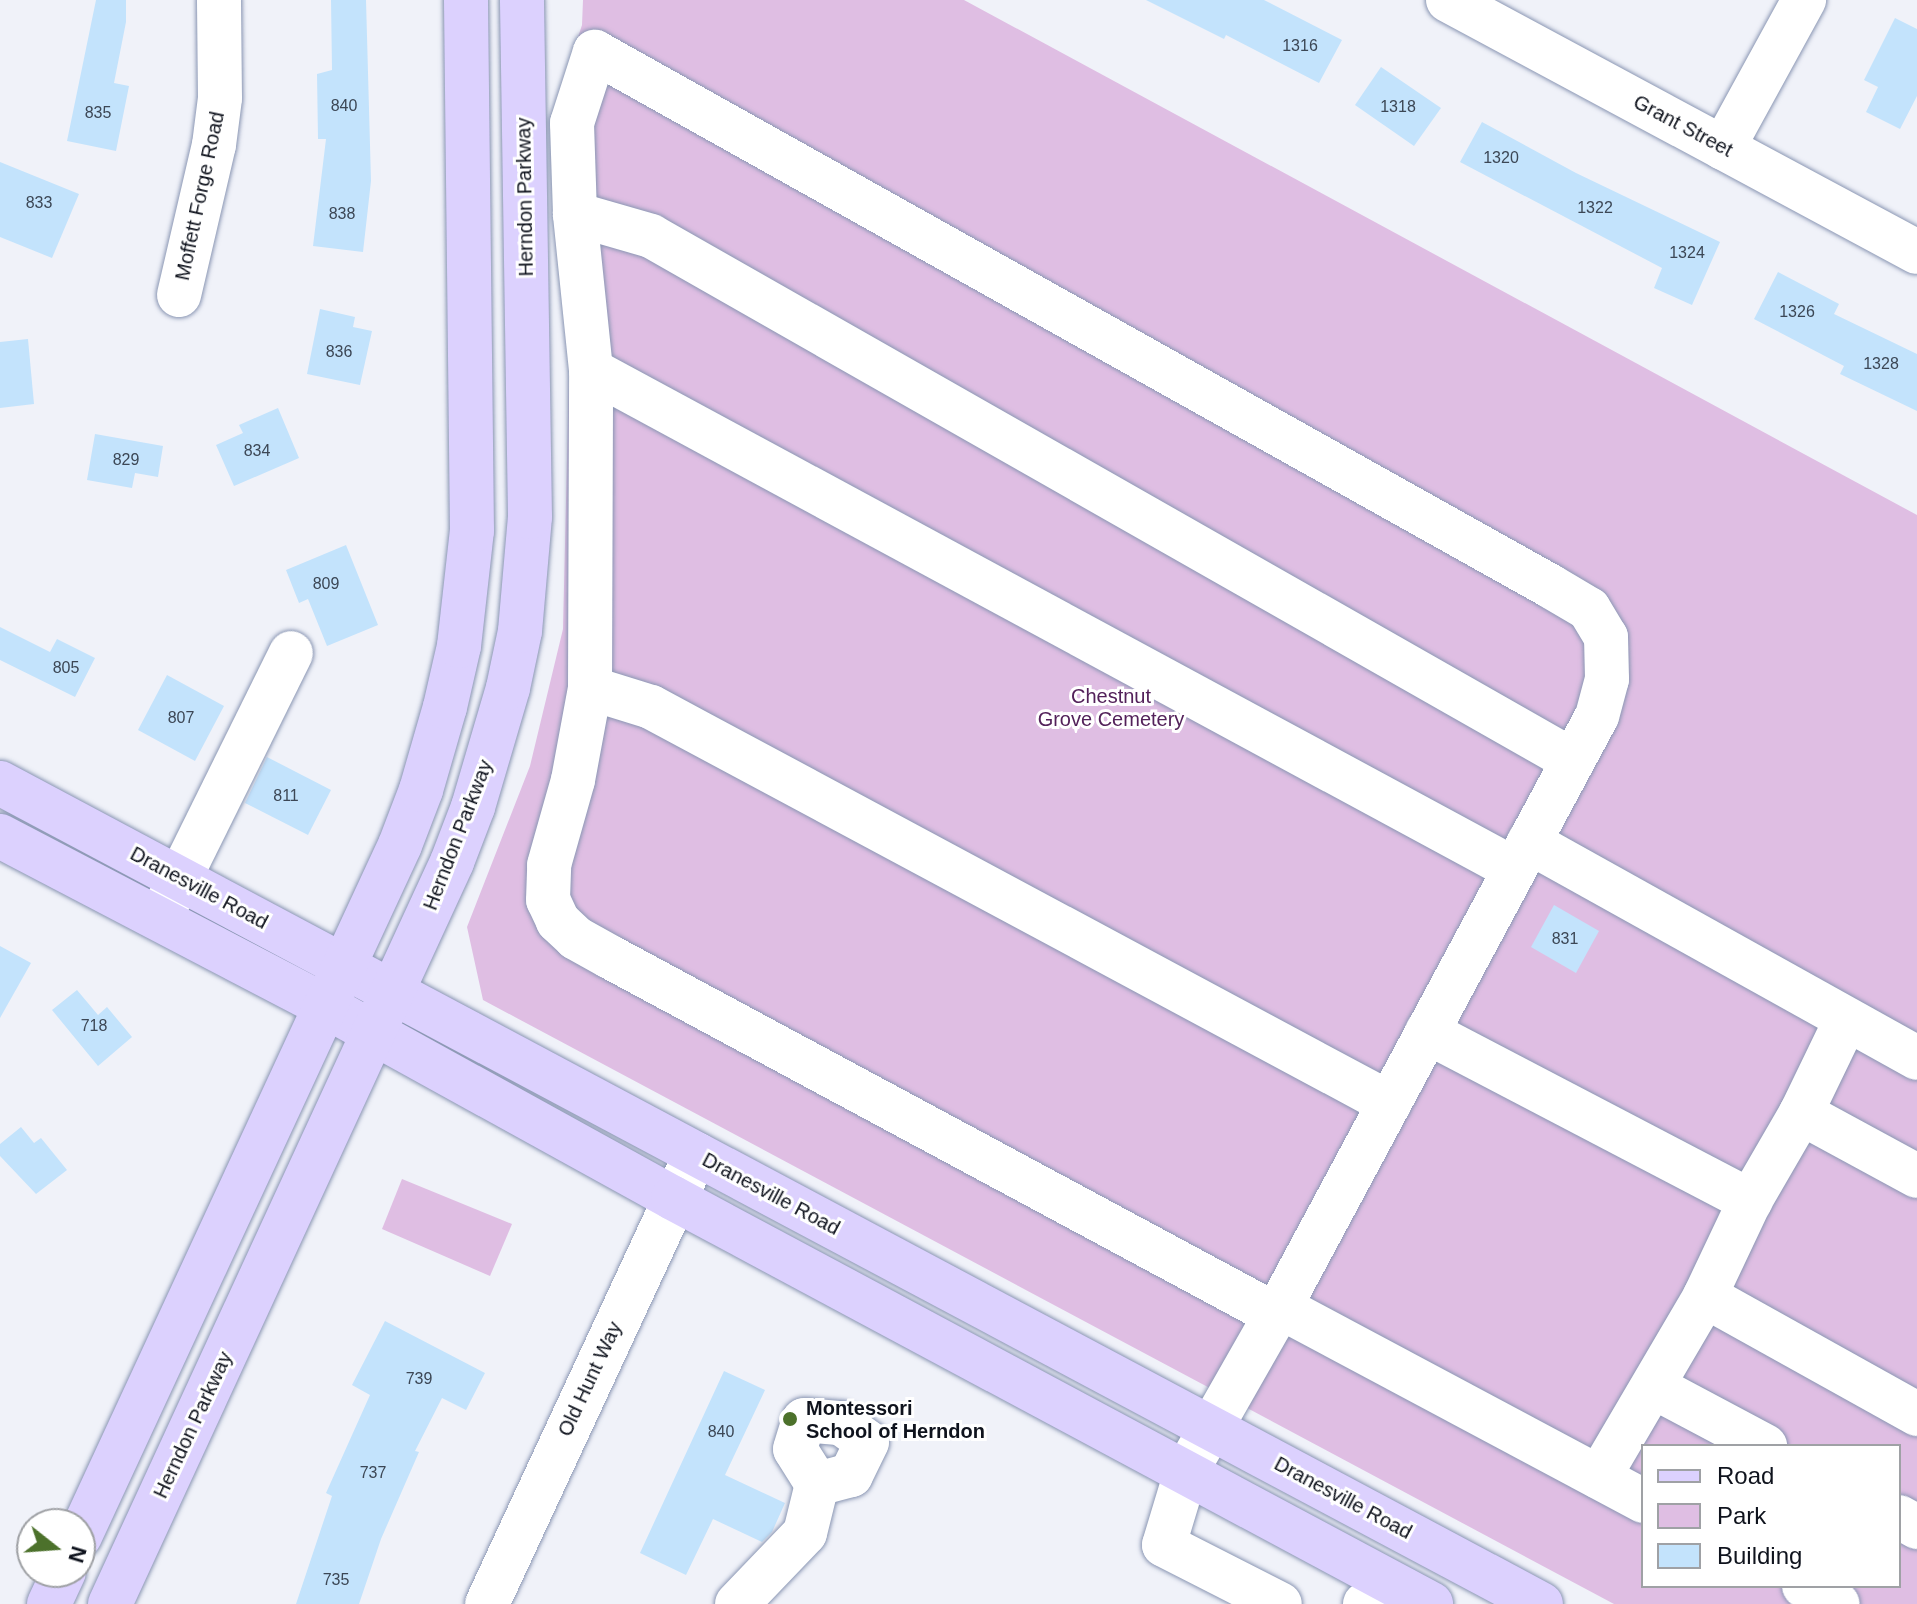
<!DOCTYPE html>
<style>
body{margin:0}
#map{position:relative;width:1917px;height:1604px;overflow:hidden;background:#f0f2f9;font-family:Helvetica,sans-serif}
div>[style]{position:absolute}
.green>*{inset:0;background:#dfbee3}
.building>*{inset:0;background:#c3e3fc}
.roads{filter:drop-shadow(0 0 2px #8a96b3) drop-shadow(0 0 2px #8a96b3)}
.minor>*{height:44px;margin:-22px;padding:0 22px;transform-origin:22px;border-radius:22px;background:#fff}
.major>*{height:44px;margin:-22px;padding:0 22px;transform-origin:22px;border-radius:22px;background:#dcd1fe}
.dots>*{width:22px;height:22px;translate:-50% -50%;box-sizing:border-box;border:4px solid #fff;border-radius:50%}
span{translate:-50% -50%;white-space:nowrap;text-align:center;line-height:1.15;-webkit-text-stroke:6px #fff;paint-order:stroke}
.number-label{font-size:16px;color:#3c4755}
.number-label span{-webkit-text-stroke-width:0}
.street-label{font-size:20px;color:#0f131d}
.park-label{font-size:20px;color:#53215a}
.poi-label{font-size:20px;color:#0f131d;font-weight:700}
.left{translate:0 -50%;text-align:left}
.legend{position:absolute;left:1641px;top:1444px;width:260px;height:144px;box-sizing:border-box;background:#fff;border:2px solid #9fa1a5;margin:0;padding:10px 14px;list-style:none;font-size:24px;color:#0f131d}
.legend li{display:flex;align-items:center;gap:16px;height:40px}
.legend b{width:40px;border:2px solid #9fa1a5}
.north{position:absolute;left:16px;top:1508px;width:80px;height:80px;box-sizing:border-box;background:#fff;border:2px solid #9fa1a5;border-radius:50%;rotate:107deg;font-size:22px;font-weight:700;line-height:32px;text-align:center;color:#0f131d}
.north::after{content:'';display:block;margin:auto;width:28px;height:36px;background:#4c712b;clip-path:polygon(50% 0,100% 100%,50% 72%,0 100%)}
</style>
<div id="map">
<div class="green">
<i style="clip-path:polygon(evenodd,583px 0,964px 0,1917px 515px,1917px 1604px,1614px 1604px,483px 1000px,467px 927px,530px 766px,563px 629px,569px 374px,563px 82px,582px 25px,583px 0,1643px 1446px,1899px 1446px,1899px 1586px,1643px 1586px,1643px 1446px)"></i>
<i style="clip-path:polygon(402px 1179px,512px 1224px,490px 1276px,382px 1229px)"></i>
</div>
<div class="building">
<i style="clip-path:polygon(96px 0,126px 0,126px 22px,114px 83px,129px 86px,116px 151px,67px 141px)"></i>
<i style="clip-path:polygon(331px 0,366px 0,371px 181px,363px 252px,313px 246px,326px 139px,318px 139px,317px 74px,332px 70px)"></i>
<i style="clip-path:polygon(1146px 0,1264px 0,1342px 40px,1319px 83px,1226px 35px,1224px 39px)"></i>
<i style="clip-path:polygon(1895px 18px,1917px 29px,1917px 96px,1900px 129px,1866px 112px,1878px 87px,1864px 80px)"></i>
<i style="clip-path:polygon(1381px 67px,1441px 108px,1414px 146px,1355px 105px)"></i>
<i style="clip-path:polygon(1482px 122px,1576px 173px,1720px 242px,1692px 305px,1654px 288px,1662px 268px,1460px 162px)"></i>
<i style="clip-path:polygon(0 162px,79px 194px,52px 258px,0 237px)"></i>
<i style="clip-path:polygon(1778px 272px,1839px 304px,1834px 314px,1917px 354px,1917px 411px,1840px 374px,1844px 366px,1754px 319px)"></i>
<i style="clip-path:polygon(320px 309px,355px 317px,353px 327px,372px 331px,360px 385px,307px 374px)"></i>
<i style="clip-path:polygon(28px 339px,34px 404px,0 408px,0 342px)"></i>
<i style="clip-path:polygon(278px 408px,299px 458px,234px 486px,216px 445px,243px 433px,239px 425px)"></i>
<i style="clip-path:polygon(95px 434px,163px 446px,158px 477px,135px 473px,132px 488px,87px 480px)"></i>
<i style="clip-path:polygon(346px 545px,378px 625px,327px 646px,308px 599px,299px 603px,286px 570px)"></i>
<i style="clip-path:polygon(0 627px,50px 652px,57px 639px,95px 658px,75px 697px,0 660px)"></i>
<i style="clip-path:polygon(167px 675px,224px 706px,195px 761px,138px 730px)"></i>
<i style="clip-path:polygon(267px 757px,331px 790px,308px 835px,245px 803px)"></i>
<i style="clip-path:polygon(1554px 905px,1599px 931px,1576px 973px,1531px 947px)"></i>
<i style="clip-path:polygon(0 946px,31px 963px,0 1018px)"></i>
<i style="clip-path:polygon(77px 990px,98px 1015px,107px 1007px,132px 1037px,98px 1066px,52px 1010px)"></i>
<i style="clip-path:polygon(21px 1127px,34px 1143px,41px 1138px,67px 1170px,36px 1194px,0 1156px,0 1144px)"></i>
<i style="clip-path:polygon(385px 1321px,485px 1373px,466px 1410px,442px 1398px,415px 1451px,419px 1452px,381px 1539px,359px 1604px,296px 1604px,332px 1496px,326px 1493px,370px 1395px,352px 1385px)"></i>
<i style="clip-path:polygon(724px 1371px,765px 1390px,725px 1475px,785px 1503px,772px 1532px,762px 1542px,713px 1519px,686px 1575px,640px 1553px)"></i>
</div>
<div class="roads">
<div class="minor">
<i style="left:1448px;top:0;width:532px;rotate:28.25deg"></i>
<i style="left:1723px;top:148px;width:169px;rotate:-61.3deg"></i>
<i style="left:575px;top:214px;width:79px;rotate:16.1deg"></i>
<i style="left:651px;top:236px;width:1060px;rotate:29.64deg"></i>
<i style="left:179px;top:295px;width:154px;rotate:-76.9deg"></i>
<i style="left:214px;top:145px;width:47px;rotate:-82.7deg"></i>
<i style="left:220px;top:98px;width:98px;rotate:-90.6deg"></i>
<i style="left:591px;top:370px;width:1049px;rotate:28.4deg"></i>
<i style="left:590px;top:688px;width:64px;rotate:17.3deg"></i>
<i style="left:651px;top:707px;width:838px;rotate:28.22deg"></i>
<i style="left:1529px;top:842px;width:444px;rotate:29.1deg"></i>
<i style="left:162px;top:914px;width:291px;rotate:-63.7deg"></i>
<i style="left:1427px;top:1032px;width:365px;rotate:27.6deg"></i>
<i style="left:1801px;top:1113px;width:132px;rotate:28.5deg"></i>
<i style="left:1705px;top:1296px;width:243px;rotate:29.1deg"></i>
<i style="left:1280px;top:1307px;width:412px;rotate:28.1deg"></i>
<i style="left:1276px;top:1315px;width:756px;rotate:-151.74deg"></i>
<i style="left:610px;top:957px;width:39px;rotate:-151deg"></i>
<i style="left:576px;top:938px;width:25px;rotate:-137deg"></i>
<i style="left:558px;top:921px;width:23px;rotate:-115deg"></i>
<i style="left:548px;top:900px;width:35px;rotate:-88deg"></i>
<i style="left:549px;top:865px;width:88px;rotate:-74.2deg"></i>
<i style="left:573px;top:780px;width:94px;rotate:-79.5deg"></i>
<i style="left:590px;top:688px;width:318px;rotate:-89.8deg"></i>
<i style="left:591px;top:370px;width:157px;rotate:-95.9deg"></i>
<i style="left:575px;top:214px;width:91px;rotate:-91.9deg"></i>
<i style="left:572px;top:123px;width:75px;rotate:-72.1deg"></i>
<i style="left:595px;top:52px;width:1094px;rotate:29.21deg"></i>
<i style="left:1550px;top:586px;width:45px;rotate:30.5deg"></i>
<i style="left:1589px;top:609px;width:33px;rotate:59deg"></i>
<i style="left:1606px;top:637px;width:42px;rotate:88.6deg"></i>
<i style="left:1607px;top:679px;width:38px;rotate:105deg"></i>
<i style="left:1597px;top:716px;width:671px;rotate:118.21deg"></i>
<i style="left:1280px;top:1307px;width:190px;rotate:119.7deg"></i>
<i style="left:1186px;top:1472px;width:76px;rotate:106.8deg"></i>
<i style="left:1164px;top:1545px;width:130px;rotate:27deg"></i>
<i style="left:1654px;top:1387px;width:126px;rotate:28deg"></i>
<i style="left:1599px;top:1477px;width:210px;rotate:-59.6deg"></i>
<i style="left:1705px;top:1296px;width:105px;rotate:-64.7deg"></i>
<i style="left:1750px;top:1201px;width:102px;rotate:-59.9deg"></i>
<i style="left:1801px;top:1113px;width:103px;rotate:-64.2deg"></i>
<i style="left:1899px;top:1517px;width:21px;rotate:29deg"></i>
<i style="left:1804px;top:1586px;width:38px;rotate:28deg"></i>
<i style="left:487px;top:1604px;width:496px;rotate:-65.1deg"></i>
<i style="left:737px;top:1604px;width:98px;rotate:-46.2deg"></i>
<i style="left:805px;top:1533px;width:50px;rotate:-76.2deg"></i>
<i style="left:817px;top:1484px;width:41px;rotate:-122.2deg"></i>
<i style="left:795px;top:1449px;width:30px;rotate:-73deg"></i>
<i style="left:804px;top:1420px;width:37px;rotate:5deg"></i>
<i style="left:841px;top:1423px;width:32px;rotate:36deg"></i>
<i style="left:867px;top:1442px;width:37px;rotate:116deg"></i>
<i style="left:851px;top:1475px;width:35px;rotate:165deg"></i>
<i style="left:1365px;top:1604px;width:40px;rotate:-22deg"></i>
</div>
<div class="major">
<i style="left:0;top:783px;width:1746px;rotate:28.05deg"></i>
<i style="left:0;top:836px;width:367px;rotate:27.6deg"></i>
<i style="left:325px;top:1006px;width:397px;rotate:28.9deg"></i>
<i style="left:673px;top:1198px;width:860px;rotate:28.17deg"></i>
<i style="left:80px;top:1536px;width:761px;rotate:-65.15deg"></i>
<i style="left:400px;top:845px;width:59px;rotate:-69.1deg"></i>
<i style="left:421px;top:790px;width:86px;rotate:-73.9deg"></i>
<i style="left:445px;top:707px;width:63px;rotate:-77.1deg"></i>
<i style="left:459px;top:646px;width:116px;rotate:-83.6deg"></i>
<i style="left:472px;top:531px;width:531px;rotate:-90.65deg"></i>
<i style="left:49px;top:1604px;width:35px;rotate:-65deg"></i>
<i style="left:110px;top:1604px;width:817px;rotate:-65.25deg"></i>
<i style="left:452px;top:862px;width:59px;rotate:-69.1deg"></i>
<i style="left:473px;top:807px;width:124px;rotate:-73.6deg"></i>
<i style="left:508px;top:688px;width:58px;rotate:-78.1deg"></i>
<i style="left:520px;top:631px;width:114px;rotate:-85deg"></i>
<i style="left:530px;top:517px;width:517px;rotate:-90.89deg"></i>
</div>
</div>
<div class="dots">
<i style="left:790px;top:1419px;background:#4c712b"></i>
</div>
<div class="number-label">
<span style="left:1300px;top:46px">1316</span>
<span style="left:344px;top:106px">840</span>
<span style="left:1398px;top:107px">1318</span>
<span style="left:98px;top:113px">835</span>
<span style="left:1501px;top:158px">1320</span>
<span style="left:39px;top:203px">833</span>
<span style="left:1595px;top:208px">1322</span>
<span style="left:342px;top:214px">838</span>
<span style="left:1687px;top:253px">1324</span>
<span style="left:1797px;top:312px">1326</span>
<span style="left:339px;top:352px">836</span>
<span style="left:1881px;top:364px">1328</span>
<span style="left:257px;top:451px">834</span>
<span style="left:126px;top:460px">829</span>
<span style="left:326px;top:584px">809</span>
<span style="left:66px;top:668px">805</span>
<span style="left:181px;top:718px">807</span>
<span style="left:286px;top:796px">811</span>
<span style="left:1565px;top:939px">831</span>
<span style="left:94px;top:1026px">718</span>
<span style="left:419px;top:1379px">739</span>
<span style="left:721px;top:1432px">840</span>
<span style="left:373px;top:1473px">737</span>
<span style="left:336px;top:1580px">735</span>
</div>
<div class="street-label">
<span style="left:1683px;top:126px;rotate:28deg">Grant Street</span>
<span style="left:200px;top:196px;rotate:-78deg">Moffett Forge Road</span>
<span style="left:525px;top:197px;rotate:-91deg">Herndon Parkway</span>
<span style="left:458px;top:835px;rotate:-69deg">Herndon Parkway</span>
<span style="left:199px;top:888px;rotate:28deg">Dranesville Road</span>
<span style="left:771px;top:1194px;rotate:28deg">Dranesville Road</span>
<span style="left:590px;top:1379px;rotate:-65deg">Old Hunt Way</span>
<span style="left:193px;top:1425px;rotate:-65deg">Herndon Parkway</span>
<span style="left:1343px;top:1498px;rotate:28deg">Dranesville Road</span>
</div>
<div class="park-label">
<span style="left:1111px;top:708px">Chestnut<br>Grove Cemetery</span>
</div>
<div class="poi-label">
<span class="left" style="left:806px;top:1420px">Montessori<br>School of Herndon</span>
</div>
<ul class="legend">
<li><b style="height:10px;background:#dcd1fe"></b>Road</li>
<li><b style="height:22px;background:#dfbee3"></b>Park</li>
<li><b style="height:22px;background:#c3e3fc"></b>Building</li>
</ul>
<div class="north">N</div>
</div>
